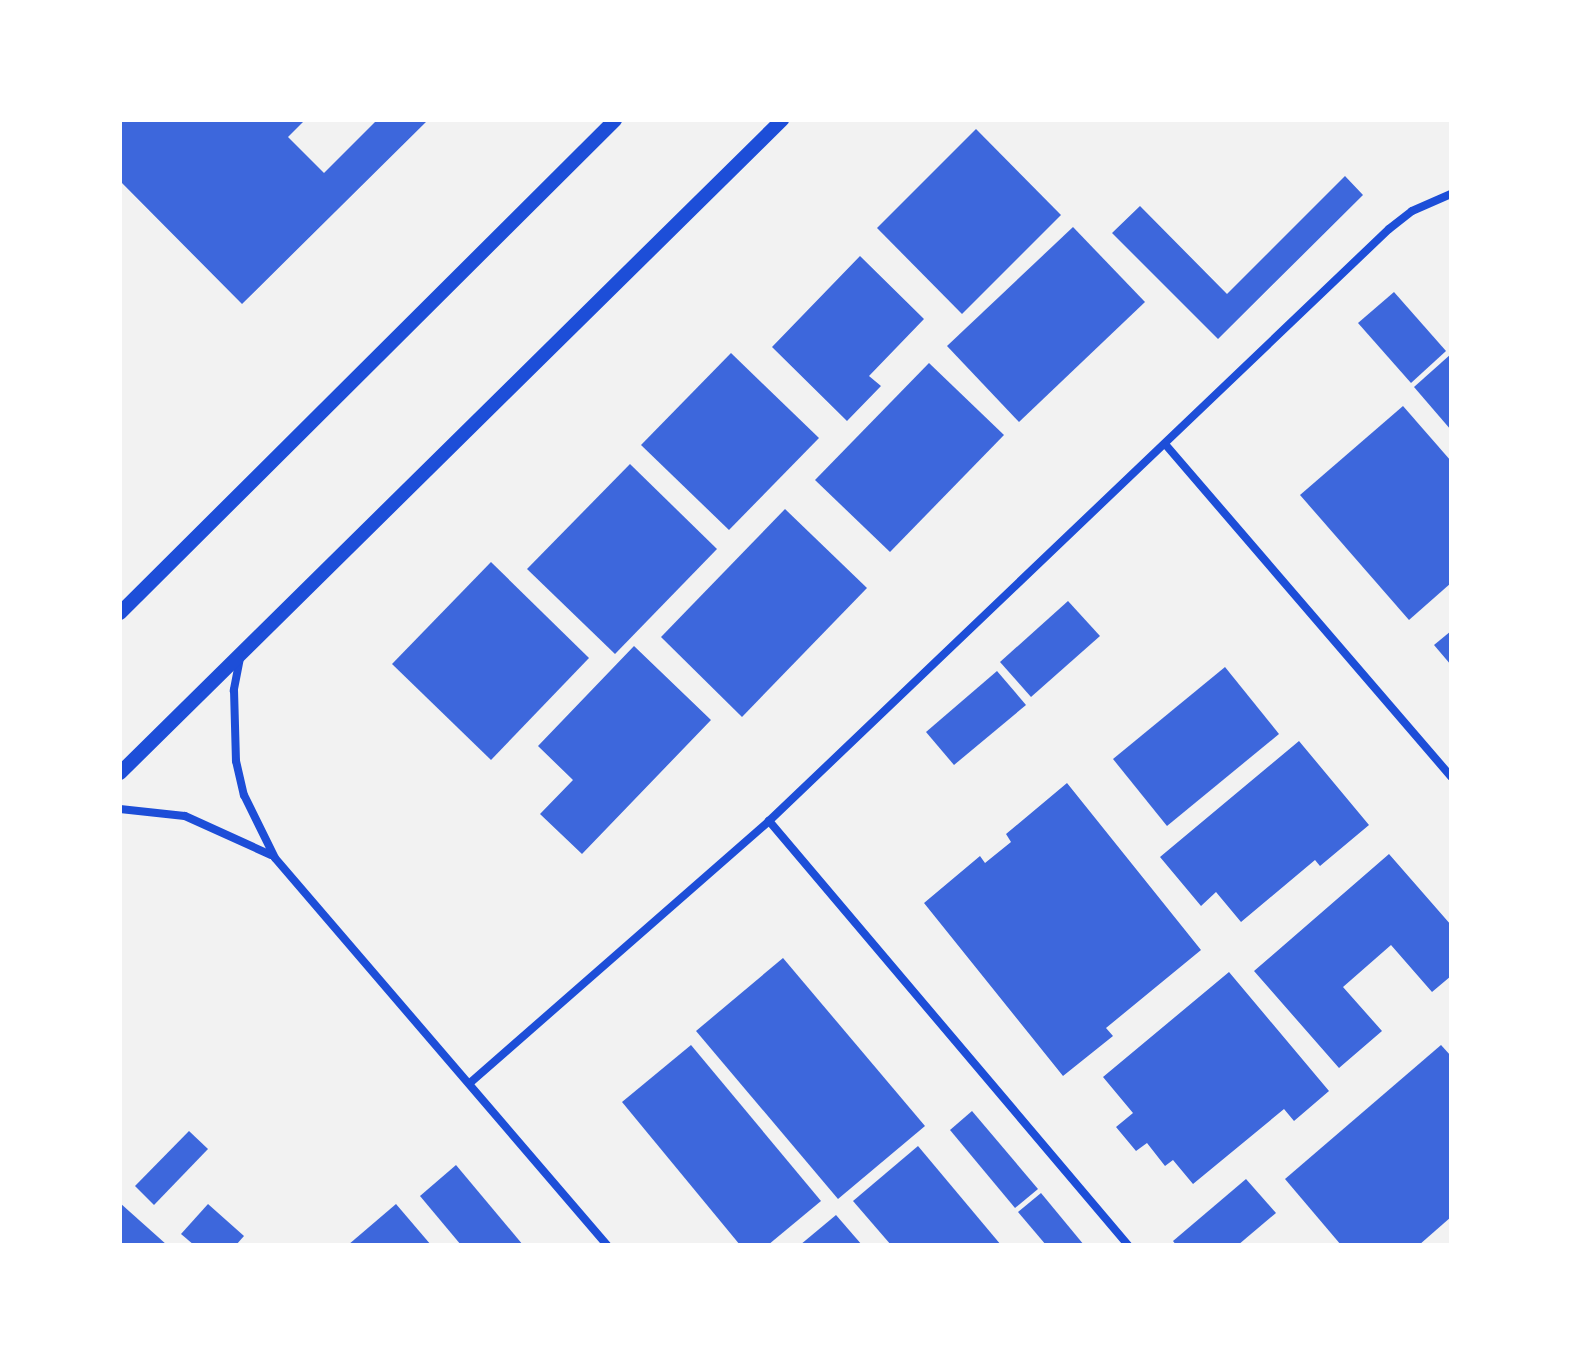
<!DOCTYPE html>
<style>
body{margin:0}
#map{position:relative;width:1571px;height:1365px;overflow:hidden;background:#f2f2f2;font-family:"Sofia Sans Condensed",sans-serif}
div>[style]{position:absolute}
.building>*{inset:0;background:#3d67dc}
.minor>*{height:8px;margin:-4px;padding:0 4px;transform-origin:4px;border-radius:4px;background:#1d4ed8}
.tertiary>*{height:14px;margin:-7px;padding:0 7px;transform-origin:7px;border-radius:7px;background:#1d4ed8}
span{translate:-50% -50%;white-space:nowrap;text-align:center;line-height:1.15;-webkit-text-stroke:6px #fff;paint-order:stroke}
.frame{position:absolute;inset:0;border:122px solid #fff;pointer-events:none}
</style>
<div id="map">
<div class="building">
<i style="clip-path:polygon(120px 120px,305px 120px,288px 137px,324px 173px,377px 120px,428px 120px,242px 304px,120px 181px)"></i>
<i style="clip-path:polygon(976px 129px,1061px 215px,962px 314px,877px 228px)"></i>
<i style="clip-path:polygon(1345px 176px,1363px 195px,1218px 339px,1112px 233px,1140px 206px,1227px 294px)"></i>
<i style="clip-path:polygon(1073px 227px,1145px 302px,1019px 422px,947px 346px)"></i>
<i style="clip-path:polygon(860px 256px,924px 319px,869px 376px,881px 386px,847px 421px,772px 347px)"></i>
<i style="clip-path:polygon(1394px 292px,1446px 351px,1411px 383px,1358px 323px)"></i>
<i style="clip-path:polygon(731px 353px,819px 438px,729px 530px,641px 445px)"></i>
<i style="clip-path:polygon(1451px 354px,1451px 430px,1414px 387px)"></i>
<i style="clip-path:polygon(929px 363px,1004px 435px,890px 552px,815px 480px)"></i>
<i style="clip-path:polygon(1403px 406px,1451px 461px,1451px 583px,1409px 620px,1300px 495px)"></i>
<i style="clip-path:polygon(630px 464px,717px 549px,615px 654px,527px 569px)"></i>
<i style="clip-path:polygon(785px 509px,867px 588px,742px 717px,661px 637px)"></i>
<i style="clip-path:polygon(491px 562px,589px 658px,491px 760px,392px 664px)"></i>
<i style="clip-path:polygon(1068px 601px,1100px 636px,1031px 697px,1000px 662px)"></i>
<i style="clip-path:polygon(1451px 631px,1451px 665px,1434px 645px)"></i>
<i style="clip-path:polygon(634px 646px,711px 720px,582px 854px,540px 814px,573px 780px,538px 746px)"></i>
<i style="clip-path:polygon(1225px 667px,1279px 734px,1167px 826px,1113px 759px)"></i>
<i style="clip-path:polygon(997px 671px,1026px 705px,954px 765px,926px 732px)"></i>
<i style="clip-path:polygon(1299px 741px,1369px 825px,1320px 866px,1315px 860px,1241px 922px,1216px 892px,1201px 906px,1160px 857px)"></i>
<i style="clip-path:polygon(1067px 783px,1201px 950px,1106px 1028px,1113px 1036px,1063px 1076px,924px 903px,980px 856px,985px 863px,1011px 842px,1006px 834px)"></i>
<i style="clip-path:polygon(1389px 854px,1451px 925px,1451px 976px,1432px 992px,1391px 945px,1343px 987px,1382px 1031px,1339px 1068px,1254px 971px)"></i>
<i style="clip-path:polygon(783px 958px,925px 1126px,838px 1199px,696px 1031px)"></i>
<i style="clip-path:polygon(1229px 972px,1329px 1091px,1294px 1121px,1284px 1109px,1193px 1184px,1173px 1160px,1165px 1166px,1147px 1143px,1136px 1151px,1116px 1127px,1133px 1113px,1103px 1077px)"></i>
<i style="clip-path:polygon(691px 1045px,821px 1201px,768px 1245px,740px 1245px,622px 1102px)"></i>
<i style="clip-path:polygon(1441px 1045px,1451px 1056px,1451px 1217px,1419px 1245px,1341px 1245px,1285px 1179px)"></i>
<i style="clip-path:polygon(972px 1111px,1038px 1189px,1015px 1208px,950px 1130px)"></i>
<i style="clip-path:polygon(189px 1131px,208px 1149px,154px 1205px,135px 1186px)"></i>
<i style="clip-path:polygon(918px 1146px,1001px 1245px,891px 1245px,853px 1201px)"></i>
<i style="clip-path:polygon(456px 1165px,523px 1245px,461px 1245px,420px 1196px)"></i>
<i style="clip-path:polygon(1246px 1179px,1276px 1213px,1238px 1245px,1176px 1245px,1173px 1241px)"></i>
<i style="clip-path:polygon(1041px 1193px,1084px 1245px,1046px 1245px,1018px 1212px)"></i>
<i style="clip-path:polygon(120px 1203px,167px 1245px,120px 1245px)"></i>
<i style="clip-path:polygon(208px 1204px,244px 1236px,236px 1245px,194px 1245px,181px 1234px)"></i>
<i style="clip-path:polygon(396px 1204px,431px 1245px,348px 1245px)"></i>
<i style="clip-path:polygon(836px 1215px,862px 1245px,800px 1245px)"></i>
</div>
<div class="minor">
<i style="left:1165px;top:444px;width:439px;rotate:49.3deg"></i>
<i style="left:240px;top:658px;width:33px;rotate:101deg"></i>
<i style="left:234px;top:690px;width:71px;rotate:88.4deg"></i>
<i style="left:236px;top:761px;width:35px;rotate:77deg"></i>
<i style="left:244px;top:795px;width:70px;rotate:63.8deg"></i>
<i style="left:275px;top:858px;width:510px;rotate:49.37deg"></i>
<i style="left:120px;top:809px;width:65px;rotate:6.1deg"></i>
<i style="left:185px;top:816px;width:94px;rotate:24.4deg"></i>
<i style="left:471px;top:1082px;width:396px;rotate:-41.2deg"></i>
<i style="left:1128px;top:1245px;width:556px;rotate:-130.25deg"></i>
<i style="left:769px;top:821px;width:857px;rotate:-43.68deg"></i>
<i style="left:1389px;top:229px;width:29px;rotate:-38deg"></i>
<i style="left:1412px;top:211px;width:43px;rotate:-23.6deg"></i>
</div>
<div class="tertiary">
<i style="left:120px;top:613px;width:699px;rotate:-44.88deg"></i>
<i style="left:120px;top:773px;width:930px;rotate:-44.61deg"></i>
</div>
<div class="frame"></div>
</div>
